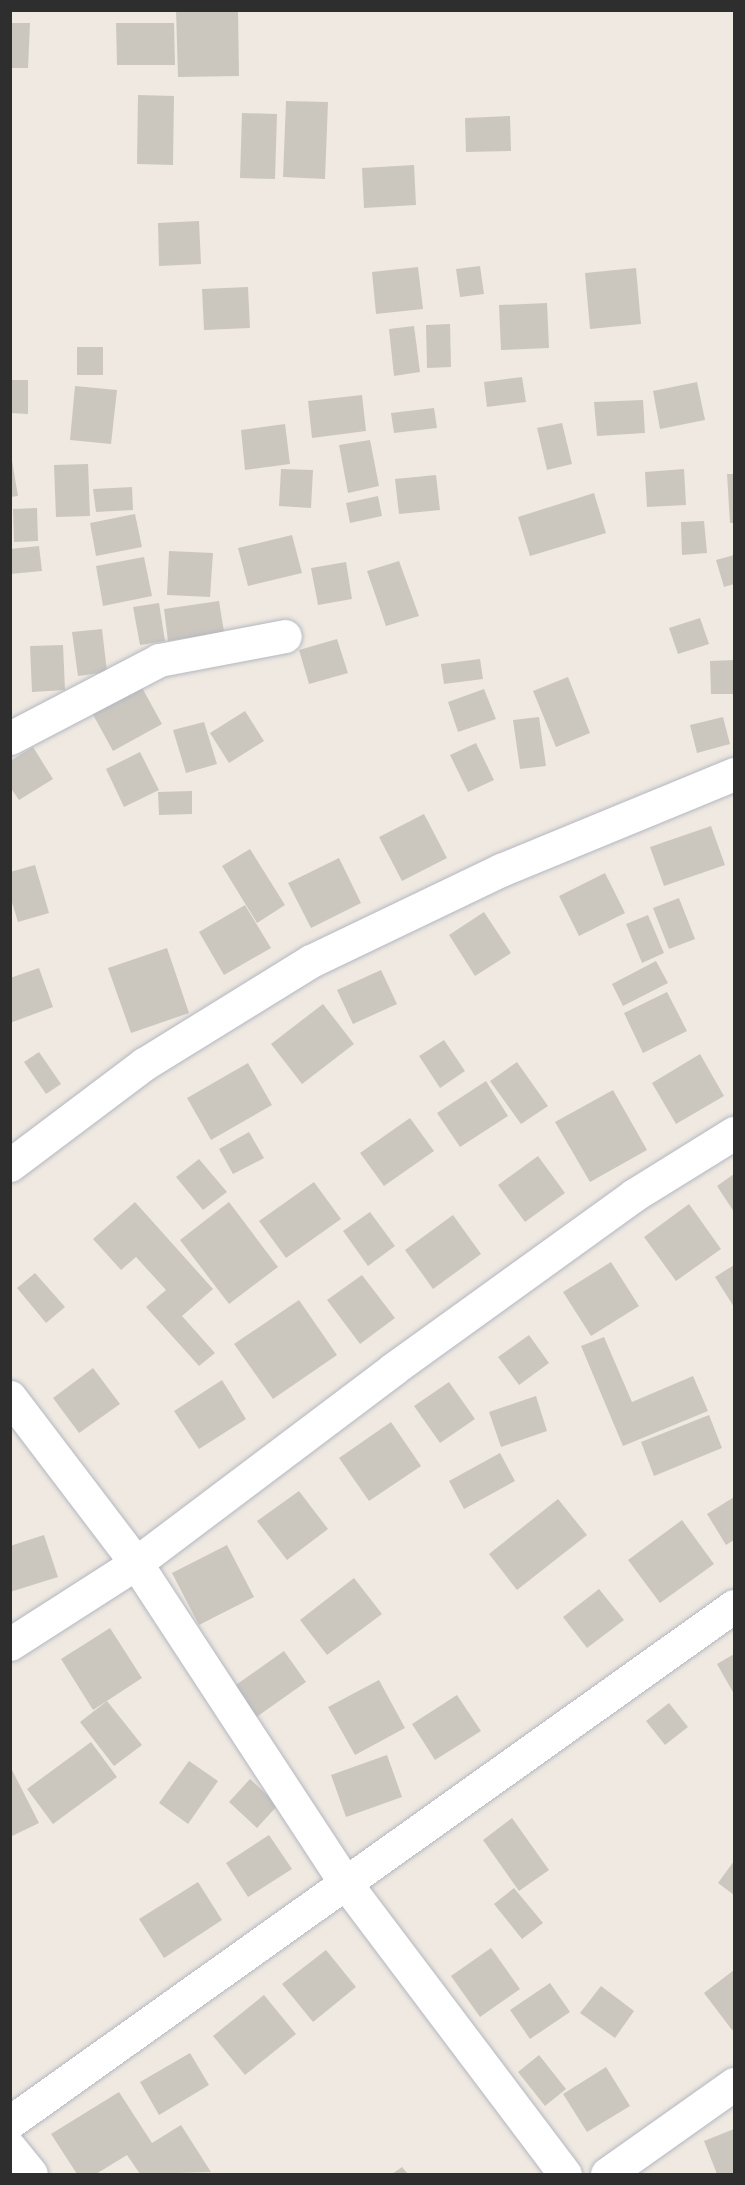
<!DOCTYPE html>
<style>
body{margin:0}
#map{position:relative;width:745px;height:2185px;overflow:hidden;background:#efe9e1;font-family:Signika,sans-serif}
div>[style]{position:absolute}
.building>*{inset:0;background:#cbc7bf}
.roads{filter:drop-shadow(0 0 2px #b4b7c1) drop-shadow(0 0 2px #b4b7c1)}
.street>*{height:33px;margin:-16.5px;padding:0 16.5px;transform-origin:16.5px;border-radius:16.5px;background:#fff}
span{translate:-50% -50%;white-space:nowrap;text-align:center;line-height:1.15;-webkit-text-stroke:4.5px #fff;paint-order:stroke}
.frame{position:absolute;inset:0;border:12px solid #2e2e2e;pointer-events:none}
</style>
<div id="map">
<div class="building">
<i style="clip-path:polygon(176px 10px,238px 10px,239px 76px,178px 77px)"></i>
<i style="clip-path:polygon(10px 23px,30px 23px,28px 68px,10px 68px)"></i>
<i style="clip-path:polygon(116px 23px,174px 23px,175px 65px,117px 65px)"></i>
<i style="clip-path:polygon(138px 95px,174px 96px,173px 165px,137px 164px)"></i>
<i style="clip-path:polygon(286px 101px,328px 102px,325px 179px,283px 177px)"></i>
<i style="clip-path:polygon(242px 113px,277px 114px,275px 179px,240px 178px)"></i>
<i style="clip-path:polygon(510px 116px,511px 151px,466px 152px,465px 118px)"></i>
<i style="clip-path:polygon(414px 165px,416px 205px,364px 208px,362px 168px)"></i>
<i style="clip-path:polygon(199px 221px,201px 264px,159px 266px,158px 223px)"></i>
<i style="clip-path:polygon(480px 266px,484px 294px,460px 297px,456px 269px)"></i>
<i style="clip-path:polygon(418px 267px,423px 309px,376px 314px,372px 272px)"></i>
<i style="clip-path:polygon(636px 268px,641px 324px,590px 329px,585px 273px)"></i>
<i style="clip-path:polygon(248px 287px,250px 328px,204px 330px,202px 289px)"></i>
<i style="clip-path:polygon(547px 303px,549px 348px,501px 350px,499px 305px)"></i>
<i style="clip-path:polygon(450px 324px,451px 367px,427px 368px,426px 325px)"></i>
<i style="clip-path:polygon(414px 326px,420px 372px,394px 376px,389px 329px)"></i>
<i style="clip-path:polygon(77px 347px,103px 347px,103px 375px,77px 375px)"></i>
<i style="clip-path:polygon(522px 377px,526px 402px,487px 407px,484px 382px)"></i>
<i style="clip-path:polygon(10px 380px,28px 380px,28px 414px,10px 413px)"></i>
<i style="clip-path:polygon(697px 382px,705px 420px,660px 429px,653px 391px)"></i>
<i style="clip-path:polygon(75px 386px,117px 390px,111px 444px,70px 440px)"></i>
<i style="clip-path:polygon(362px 395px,366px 431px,312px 438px,308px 401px)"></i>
<i style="clip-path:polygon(643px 400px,645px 433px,597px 436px,594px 402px)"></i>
<i style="clip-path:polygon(434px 408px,437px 428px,394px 433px,391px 413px)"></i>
<i style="clip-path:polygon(562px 423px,572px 464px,547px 470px,537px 428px)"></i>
<i style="clip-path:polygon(285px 424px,290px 464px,245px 470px,241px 430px)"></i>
<i style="clip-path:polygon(370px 440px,379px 486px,348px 493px,339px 445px)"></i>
<i style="clip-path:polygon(10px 449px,18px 496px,10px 497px)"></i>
<i style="clip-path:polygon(88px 464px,90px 516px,56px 517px,54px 465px)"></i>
<i style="clip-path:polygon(281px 469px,313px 470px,311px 508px,279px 506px)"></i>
<i style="clip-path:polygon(684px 469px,686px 505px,647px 507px,645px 472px)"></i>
<i style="clip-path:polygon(727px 474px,734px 474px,734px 523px,730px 523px)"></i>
<i style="clip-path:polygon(436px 475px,440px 510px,399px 514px,395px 479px)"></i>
<i style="clip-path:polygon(132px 487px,133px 510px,96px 512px,93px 489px)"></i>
<i style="clip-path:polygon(594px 493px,606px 533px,530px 556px,518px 517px)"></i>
<i style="clip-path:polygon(378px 496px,382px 516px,350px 523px,346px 503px)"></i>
<i style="clip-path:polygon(37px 508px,38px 541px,14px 542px,13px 509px)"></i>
<i style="clip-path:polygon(135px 514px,142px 547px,96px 556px,90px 523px)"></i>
<i style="clip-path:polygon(704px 521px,707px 553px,682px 555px,681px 522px)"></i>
<i style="clip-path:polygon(292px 535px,302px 573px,248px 586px,238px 548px)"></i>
<i style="clip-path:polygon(39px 546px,42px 571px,10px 574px,10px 549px)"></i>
<i style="clip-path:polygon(169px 551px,213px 553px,210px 597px,167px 595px)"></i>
<i style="clip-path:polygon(734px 555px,734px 584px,724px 587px,716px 560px)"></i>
<i style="clip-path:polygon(144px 557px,152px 596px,103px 606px,96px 566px)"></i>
<i style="clip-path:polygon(399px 561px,419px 616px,386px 626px,367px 571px)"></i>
<i style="clip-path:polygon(346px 562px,352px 599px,318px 605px,311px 568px)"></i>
<i style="clip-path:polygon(219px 601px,224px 632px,168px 641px,164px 609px)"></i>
<i style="clip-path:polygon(159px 603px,165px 641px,140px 645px,133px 607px)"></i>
<i style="clip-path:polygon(700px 618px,709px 644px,678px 654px,669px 628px)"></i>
<i style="clip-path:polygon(102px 629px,107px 672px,78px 676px,72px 632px)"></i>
<i style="clip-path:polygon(337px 639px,348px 673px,309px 684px,299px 650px)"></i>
<i style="clip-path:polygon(63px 645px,65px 690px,32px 692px,30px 646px)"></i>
<i style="clip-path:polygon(480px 659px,483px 679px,444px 684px,441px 664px)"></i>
<i style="clip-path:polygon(734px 660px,734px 694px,711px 694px,710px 661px)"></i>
<i style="clip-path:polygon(568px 677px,590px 733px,556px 747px,533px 691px)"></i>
<i style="clip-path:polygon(140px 684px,162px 724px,113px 751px,91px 711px)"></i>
<i style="clip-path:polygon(484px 689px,496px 719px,458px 732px,448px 702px)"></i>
<i style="clip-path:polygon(245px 711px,264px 741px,229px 763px,210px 733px)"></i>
<i style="clip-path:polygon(539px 717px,546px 766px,520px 769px,513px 720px)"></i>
<i style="clip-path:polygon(723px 717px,730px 744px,697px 753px,690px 725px)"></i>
<i style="clip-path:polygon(204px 722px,217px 764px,186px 773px,173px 730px)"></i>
<i style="clip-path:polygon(476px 743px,494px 780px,468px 792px,450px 755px)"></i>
<i style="clip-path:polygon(33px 747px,53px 779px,19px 800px,10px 787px,10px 761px)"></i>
<i style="clip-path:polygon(140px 752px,159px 790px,124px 807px,106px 769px)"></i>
<i style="clip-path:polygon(192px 791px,192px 814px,159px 815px,158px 792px)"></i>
<i style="clip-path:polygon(424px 814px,447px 858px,402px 881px,379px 837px)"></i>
<i style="clip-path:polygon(711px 826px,725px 865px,664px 886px,650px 847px)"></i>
<i style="clip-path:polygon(250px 849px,285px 905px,257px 923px,222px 866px)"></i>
<i style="clip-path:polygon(339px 858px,361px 903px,311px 928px,288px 883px)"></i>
<i style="clip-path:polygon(35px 865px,49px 913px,18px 922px,10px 896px,10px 872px)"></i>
<i style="clip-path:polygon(605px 873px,625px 913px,579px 936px,559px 896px)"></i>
<i style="clip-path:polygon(679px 898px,695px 939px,669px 949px,653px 908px)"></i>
<i style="clip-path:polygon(245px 905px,271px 948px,224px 975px,199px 932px)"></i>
<i style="clip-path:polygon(484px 912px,511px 953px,475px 976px,449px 935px)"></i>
<i style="clip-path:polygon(648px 915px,664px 953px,642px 963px,626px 924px)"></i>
<i style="clip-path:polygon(167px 948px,189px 1013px,131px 1033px,108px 968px)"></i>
<i style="clip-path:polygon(656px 961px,668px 983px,623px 1006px,612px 984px)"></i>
<i style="clip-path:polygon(39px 968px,53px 1007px,10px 1023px,10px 978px)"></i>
<i style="clip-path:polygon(381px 970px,397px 1004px,353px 1024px,337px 990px)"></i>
<i style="clip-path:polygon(667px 992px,687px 1031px,643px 1053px,624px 1013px)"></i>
<i style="clip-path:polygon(323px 1004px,354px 1044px,302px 1084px,271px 1044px)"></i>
<i style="clip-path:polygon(444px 1040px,465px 1071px,440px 1088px,419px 1056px)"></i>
<i style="clip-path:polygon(39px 1052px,61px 1084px,46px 1094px,24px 1062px)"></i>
<i style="clip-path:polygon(700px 1054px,724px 1096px,676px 1124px,652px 1083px)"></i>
<i style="clip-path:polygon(517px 1062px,548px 1106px,521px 1124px,490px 1081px)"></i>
<i style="clip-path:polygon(248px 1063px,272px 1105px,211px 1140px,187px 1098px)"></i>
<i style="clip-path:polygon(486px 1081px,508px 1116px,460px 1147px,437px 1113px)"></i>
<i style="clip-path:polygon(613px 1090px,647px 1150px,590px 1182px,555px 1122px)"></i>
<i style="clip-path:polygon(410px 1118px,434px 1151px,384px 1186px,360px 1153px)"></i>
<i style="clip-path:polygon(249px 1132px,264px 1158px,233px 1174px,219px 1149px)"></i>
<i style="clip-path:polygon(538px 1156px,565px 1193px,525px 1222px,498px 1185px)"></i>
<i style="clip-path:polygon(199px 1159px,227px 1192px,203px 1210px,176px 1177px)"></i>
<i style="clip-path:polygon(734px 1174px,734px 1212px,717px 1186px)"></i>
<i style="clip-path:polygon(314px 1182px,341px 1219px,286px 1258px,259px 1221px)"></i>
<i style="clip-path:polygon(135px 1202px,213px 1289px,182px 1316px,215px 1353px,199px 1366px,146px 1307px,166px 1290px,136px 1257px,121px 1270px,93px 1239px)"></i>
<i style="clip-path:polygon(229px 1202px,278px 1267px,229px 1304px,180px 1240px)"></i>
<i style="clip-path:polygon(689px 1204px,721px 1249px,676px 1281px,644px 1237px)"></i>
<i style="clip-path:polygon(370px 1212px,395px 1246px,368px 1266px,343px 1231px)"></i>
<i style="clip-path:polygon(453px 1215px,481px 1254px,433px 1289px,405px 1250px)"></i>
<i style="clip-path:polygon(611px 1262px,639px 1306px,591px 1336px,563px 1292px)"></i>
<i style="clip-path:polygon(734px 1265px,734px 1307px,715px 1277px)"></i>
<i style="clip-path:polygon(35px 1273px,65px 1307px,46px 1323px,17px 1288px)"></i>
<i style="clip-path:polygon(362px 1275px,395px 1318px,360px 1344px,327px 1300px)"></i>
<i style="clip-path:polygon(299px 1300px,337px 1355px,273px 1399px,234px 1344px)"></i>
<i style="clip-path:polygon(529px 1335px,549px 1363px,519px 1385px,498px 1357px)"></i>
<i style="clip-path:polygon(604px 1337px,632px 1402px,693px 1376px,708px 1411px,623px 1446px,581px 1346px)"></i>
<i style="clip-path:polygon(93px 1368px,120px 1404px,79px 1433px,53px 1398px)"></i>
<i style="clip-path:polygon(222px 1380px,246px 1419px,199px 1449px,174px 1411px)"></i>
<i style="clip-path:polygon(449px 1382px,475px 1419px,440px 1443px,414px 1406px)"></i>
<i style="clip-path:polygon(536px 1396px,547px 1431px,501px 1447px,489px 1412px)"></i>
<i style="clip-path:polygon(709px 1415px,722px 1448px,654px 1476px,641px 1442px)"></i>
<i style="clip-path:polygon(391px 1422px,421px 1466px,369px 1501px,339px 1458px)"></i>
<i style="clip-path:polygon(500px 1453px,515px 1481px,464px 1509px,449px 1481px)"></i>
<i style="clip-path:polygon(299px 1491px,328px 1529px,287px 1560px,257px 1521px)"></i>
<i style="clip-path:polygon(734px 1497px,734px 1540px,726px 1545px,707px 1514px)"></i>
<i style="clip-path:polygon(558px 1499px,587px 1535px,517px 1590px,489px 1554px)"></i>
<i style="clip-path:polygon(682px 1520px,714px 1564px,660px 1603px,628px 1560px)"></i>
<i style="clip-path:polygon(44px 1535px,58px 1577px,10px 1592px,10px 1546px)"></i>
<i style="clip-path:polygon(227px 1545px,254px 1597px,199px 1625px,172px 1573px)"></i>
<i style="clip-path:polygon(354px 1578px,382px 1614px,327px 1655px,300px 1620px)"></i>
<i style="clip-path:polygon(599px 1589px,624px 1620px,587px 1648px,563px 1617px)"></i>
<i style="clip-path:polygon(110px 1628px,142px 1678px,93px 1710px,61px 1659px)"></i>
<i style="clip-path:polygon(284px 1651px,306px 1682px,248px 1723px,226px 1692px)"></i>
<i style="clip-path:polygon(734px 1654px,734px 1694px,717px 1664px)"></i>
<i style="clip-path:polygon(379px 1680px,405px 1728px,355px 1755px,328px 1707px)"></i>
<i style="clip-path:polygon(457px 1695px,481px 1731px,435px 1760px,412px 1724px)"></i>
<i style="clip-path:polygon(107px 1701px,142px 1745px,114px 1766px,80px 1722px)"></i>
<i style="clip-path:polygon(669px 1703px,688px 1727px,665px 1745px,646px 1721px)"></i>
<i style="clip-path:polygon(91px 1742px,117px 1777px,53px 1824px,27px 1789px)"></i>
<i style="clip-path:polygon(387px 1755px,402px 1797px,346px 1817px,331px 1775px)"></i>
<i style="clip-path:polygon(189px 1761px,218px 1781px,188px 1824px,159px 1803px)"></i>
<i style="clip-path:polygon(10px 1766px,39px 1823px,10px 1837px)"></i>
<i style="clip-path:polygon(250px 1779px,278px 1805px,257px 1828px,229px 1802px)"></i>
<i style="clip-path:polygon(512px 1818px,549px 1870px,519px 1891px,483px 1840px)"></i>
<i style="clip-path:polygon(269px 1835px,292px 1869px,248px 1897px,226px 1863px)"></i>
<i style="clip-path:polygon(734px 1861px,734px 1895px,718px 1883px)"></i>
<i style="clip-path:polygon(198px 1882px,222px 1920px,164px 1958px,139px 1919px)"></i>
<i style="clip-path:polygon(514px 1888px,543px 1923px,522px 1939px,494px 1904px)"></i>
<i style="clip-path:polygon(491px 1948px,520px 1989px,480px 2017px,451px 1976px)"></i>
<i style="clip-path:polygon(326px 1950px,356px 1987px,313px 2022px,282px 1984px)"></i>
<i style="clip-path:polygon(734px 1970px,734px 2029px,732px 2030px,704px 1993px)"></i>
<i style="clip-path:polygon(550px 1983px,570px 2012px,530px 2039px,510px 2010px)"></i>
<i style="clip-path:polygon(601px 1986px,634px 2011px,615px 2038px,580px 2013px)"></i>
<i style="clip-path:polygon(264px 1995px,296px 2034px,245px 2075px,213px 2036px)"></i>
<i style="clip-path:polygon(190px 2053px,209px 2085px,159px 2115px,140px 2082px)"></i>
<i style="clip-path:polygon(539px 2055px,566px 2089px,545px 2106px,518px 2072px)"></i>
<i style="clip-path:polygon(606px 2067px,630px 2106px,587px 2132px,563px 2094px)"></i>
<i style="clip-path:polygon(119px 2092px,152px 2143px,181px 2125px,211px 2172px,140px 2174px,127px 2155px,96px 2174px,77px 2174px,51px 2134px)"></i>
<i style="clip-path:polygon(734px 2129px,734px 2174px,717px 2174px,704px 2141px)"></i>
<i style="clip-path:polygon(402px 2167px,408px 2174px,392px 2174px)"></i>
</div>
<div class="roads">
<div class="street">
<i style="left:10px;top:738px;width:168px;rotate:-27.6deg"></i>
<i style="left:159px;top:660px;width:128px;rotate:-10.8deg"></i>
<i style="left:10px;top:1165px;width:168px;rotate:-37deg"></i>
<i style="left:144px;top:1064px;width:196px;rotate:-31.7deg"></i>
<i style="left:311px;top:961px;width:211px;rotate:-25.6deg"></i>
<i style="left:501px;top:870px;width:252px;rotate:-22.4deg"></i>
<i style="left:10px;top:1397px;width:208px;rotate:52.8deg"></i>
<i style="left:136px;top:1563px;width:385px;rotate:56.8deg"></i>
<i style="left:347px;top:1885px;width:362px;rotate:53deg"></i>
<i style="left:10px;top:1644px;width:150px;rotate:-32.7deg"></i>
<i style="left:136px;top:1563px;width:322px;rotate:-37deg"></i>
<i style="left:393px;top:1369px;width:297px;rotate:-35.8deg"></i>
<i style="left:634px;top:1195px;width:118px;rotate:-31.8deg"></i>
<i style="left:10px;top:2122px;width:889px;rotate:-35.48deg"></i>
<i style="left:10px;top:2148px;width:33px;rotate:51deg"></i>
<i style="left:607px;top:2174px;width:156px;rotate:-35.3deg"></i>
</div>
</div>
<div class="frame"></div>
</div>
